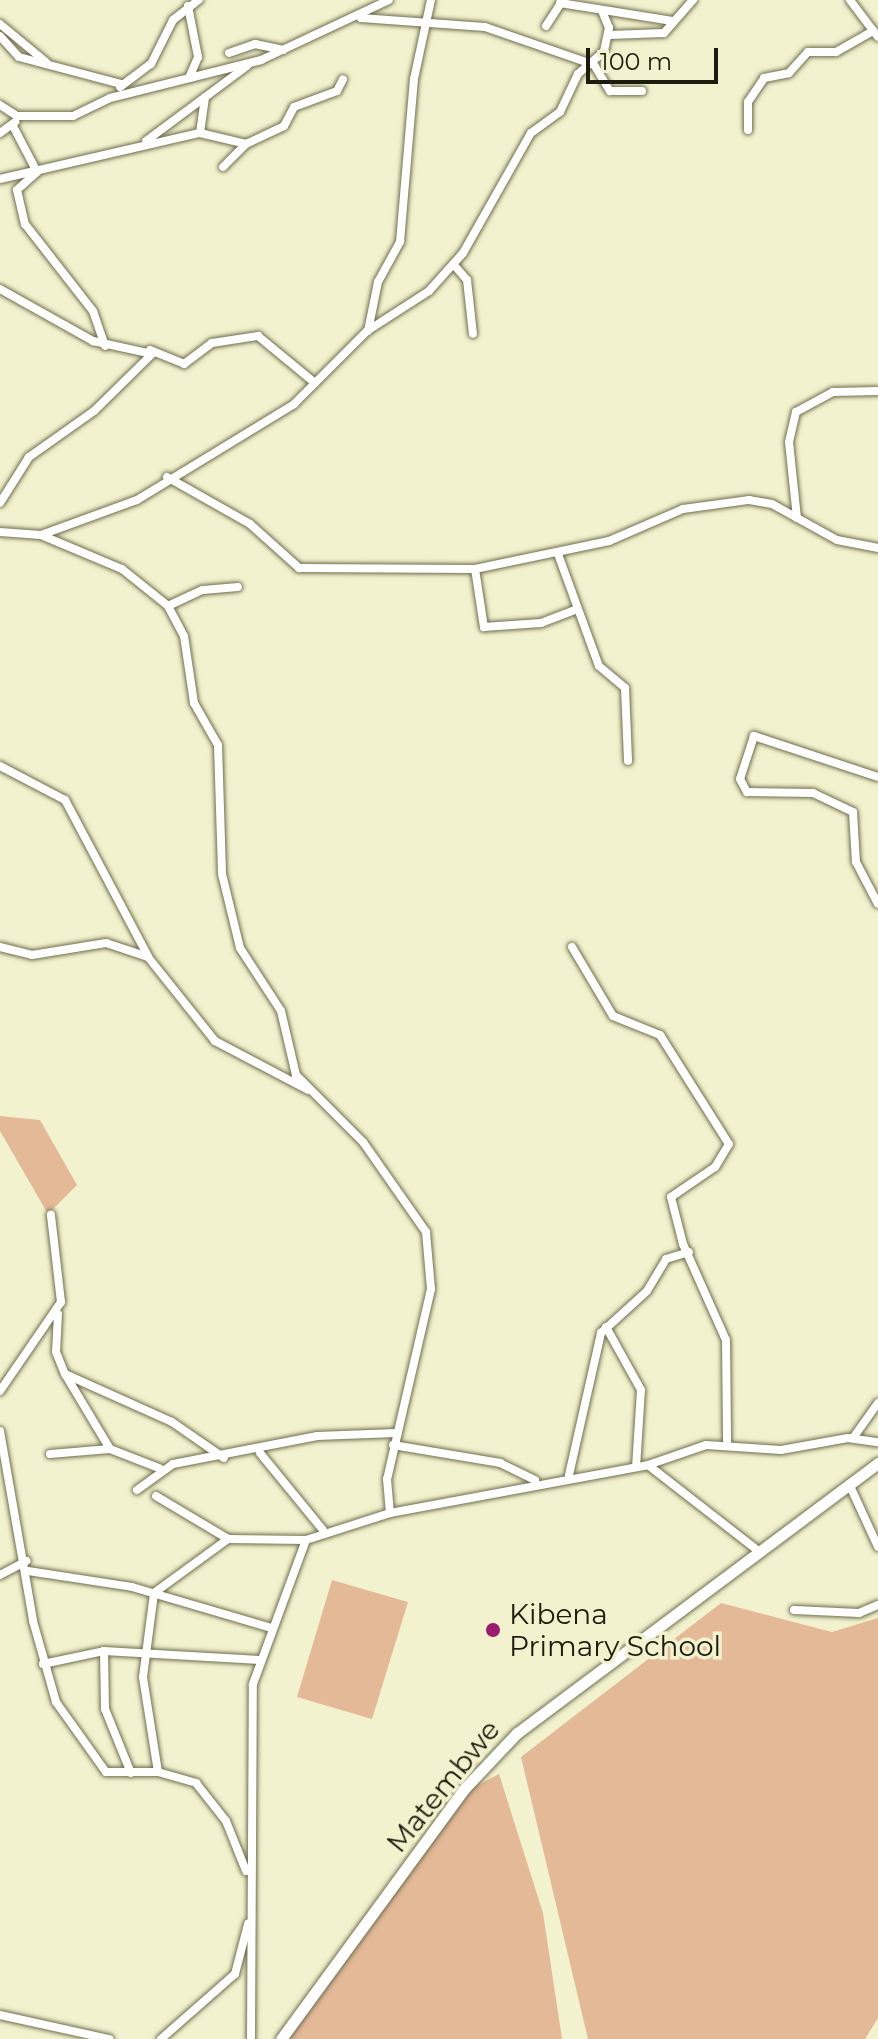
<!DOCTYPE html>
<style>
body{margin:0}
#map{position:relative;width:878px;height:2039px;overflow:hidden;background:#f3f2ce;font-family:Montserrat,sans-serif}
div>[style]{position:absolute}
.green>*{inset:0;background:#e4b998}
.roads{filter:drop-shadow(0 0 2px #6f6e4e) drop-shadow(0 0 2px #6f6e4e)}
.minor>*{height:8px;margin:-4px;padding:0 4px;transform-origin:4px;border-radius:4px;background:#fff}
.secondary>*{height:11px;margin:-5.5px;padding:0 5.5px;transform-origin:5.5px;border-radius:5.5px;background:#fff}
.dots>*{width:22px;height:22px;translate:-50% -50%;box-sizing:border-box;border:4px solid #f3f2ce;border-radius:50%}
span{translate:-50% -50%;white-space:nowrap;text-align:center;line-height:1.15;-webkit-text-stroke:7px #f3f2ce;paint-order:stroke}
.poi-label{font-size:28px;color:#1b1b0e}
.left{translate:0 -50%;text-align:left}
.street-label{font-size:28px;color:#1b1b0e}
.scale{position:absolute;left:586px;top:48px;width:132px;height:36px;box-sizing:border-box;border:4px solid #1b1b0e;border-top:0;padding-left:10px;font-size:24px;line-height:28px;white-space:nowrap;color:#1b1b0e;-webkit-text-stroke:6px #f3f2ce;paint-order:stroke}
</style>
<div id="map">
<div class="green">
<i style="clip-path:polygon(0 1116px,40px 1120px,77px 1185px,48px 1214px,0 1131px)"></i>
<i style="clip-path:polygon(332px 1580px,408px 1602px,372px 1719px,297px 1697px)"></i>
<i style="clip-path:polygon(721px 1603px,832px 1632px,878px 1618px,878px 2018px,865px 2039px,588px 2039px,521px 1757px)"></i>
<i style="clip-path:polygon(499px 1774px,543px 1913px,562px 2039px,287px 2039px,470px 1789px)"></i>
</div>
<div class="roads">
<div class="minor">
<i style="left:850px;top:0;width:46px;rotate:52.9deg"></i>
<i style="left:560px;top:3px;width:114px;rotate:9.1deg"></i>
<i style="left:188px;top:6px;width:52px;rotate:78.9deg"></i>
<i style="left:198px;top:57px;width:23px;rotate:113deg"></i>
<i style="left:361px;top:18px;width:124px;rotate:4.2deg"></i>
<i style="left:485px;top:27px;width:113px;rotate:19.1deg"></i>
<i style="left:0;top:24px;width:60px;rotate:39.6deg"></i>
<i style="left:546px;top:26px;width:30px;rotate:-57deg"></i>
<i style="left:609px;top:35px;width:55px;rotate:-2.1deg"></i>
<i style="left:664px;top:33px;width:44px;rotate:-48.7deg"></i>
<i style="left:0;top:36px;width:28px;rotate:48deg"></i>
<i style="left:19px;top:57px;width:106px;rotate:14.8deg"></i>
<i style="left:229px;top:53px;width:28px;rotate:-19deg"></i>
<i style="left:255px;top:44px;width:29px;rotate:12deg"></i>
<i style="left:593px;top:63px;width:33px;rotate:59deg"></i>
<i style="left:610px;top:91px;width:32px"></i>
<i style="left:120px;top:87px;width:39px;rotate:-37deg"></i>
<i style="left:151px;top:64px;width:49px;rotate:-63.4deg"></i>
<i style="left:173px;top:20px;width:33px;rotate:-38deg"></i>
<i style="left:0;top:105px;width:20px;rotate:33deg"></i>
<i style="left:17px;top:116px;width:56px"></i>
<i style="left:73px;top:116px;width:41px;rotate:-25.9deg"></i>
<i style="left:110px;top:98px;width:156px;rotate:-14.1deg"></i>
<i style="left:261px;top:60px;width:141px;rotate:-25.1deg"></i>
<i style="left:13px;top:126px;width:52px;rotate:62.4deg"></i>
<i style="left:37px;top:172px;width:27px;rotate:138deg"></i>
<i style="left:17px;top:190px;width:35px;rotate:77deg"></i>
<i style="left:25px;top:224px;width:110px;rotate:52deg"></i>
<i style="left:93px;top:311px;width:37px;rotate:71deg"></i>
<i style="left:748px;top:130px;width:28px;rotate:-90deg"></i>
<i style="left:748px;top:102px;width:29px;rotate:-56deg"></i>
<i style="left:764px;top:78px;width:25px;rotate:-11deg"></i>
<i style="left:789px;top:73px;width:28px;rotate:-48deg"></i>
<i style="left:808px;top:52px;width:28px"></i>
<i style="left:836px;top:52px;width:43px;rotate:-29.6deg"></i>
<i style="left:0;top:133px;width:19px;rotate:-36deg"></i>
<i style="left:200px;top:133px;width:36px;rotate:-82deg"></i>
<i style="left:146px;top:141px;width:126px;rotate:-36.6deg"></i>
<i style="left:223px;top:167px;width:33px;rotate:-45deg"></i>
<i style="left:246px;top:144px;width:42px;rotate:-25.3deg"></i>
<i style="left:284px;top:126px;width:21px;rotate:-62deg"></i>
<i style="left:294px;top:107px;width:46px;rotate:-20.4deg"></i>
<i style="left:337px;top:91px;width:13px;rotate:-63deg"></i>
<i style="left:0;top:179px;width:205px;rotate:-13deg"></i>
<i style="left:200px;top:133px;width:47px;rotate:13.4deg"></i>
<i style="left:454px;top:265px;width:20px;rotate:49deg"></i>
<i style="left:467px;top:280px;width:54px;rotate:83.7deg"></i>
<i style="left:0;top:289px;width:107px;rotate:29.2deg"></i>
<i style="left:93px;top:341px;width:60px;rotate:12.4deg"></i>
<i style="left:152px;top:354px;width:81px;rotate:135.5deg"></i>
<i style="left:94px;top:411px;width:80px;rotate:144.7deg"></i>
<i style="left:29px;top:457px;width:54px;rotate:122.2deg"></i>
<i style="left:368px;top:331px;width:50px;rotate:-78.5deg"></i>
<i style="left:378px;top:282px;width:46px;rotate:-61.2deg"></i>
<i style="left:400px;top:242px;width:164px;rotate:-85.1deg"></i>
<i style="left:414px;top:79px;width:81px;rotate:-77.9deg"></i>
<i style="left:150px;top:350px;width:37px;rotate:22deg"></i>
<i style="left:184px;top:364px;width:35px;rotate:-37deg"></i>
<i style="left:212px;top:343px;width:47px;rotate:-8.7deg"></i>
<i style="left:258px;top:336px;width:74px;rotate:39.5deg"></i>
<i style="left:167px;top:477px;width:95px;rotate:29.5deg"></i>
<i style="left:250px;top:524px;width:66px;rotate:41.9deg"></i>
<i style="left:299px;top:568px;width:176px;rotate:0.3deg"></i>
<i style="left:475px;top:569px;width:137px;rotate:-11.8deg"></i>
<i style="left:609px;top:541px;width:81px;rotate:-23.4deg"></i>
<i style="left:683px;top:509px;width:67px;rotate:-7.8deg"></i>
<i style="left:749px;top:500px;width:23px;rotate:10deg"></i>
<i style="left:772px;top:504px;width:74px;rotate:29deg"></i>
<i style="left:837px;top:540px;width:42px;rotate:11deg"></i>
<i style="left:797px;top:518px;width:76px;rotate:-96deg"></i>
<i style="left:789px;top:442px;width:31px;rotate:-77deg"></i>
<i style="left:796px;top:412px;width:42px;rotate:-28.4deg"></i>
<i style="left:833px;top:392px;width:45px;rotate:-1.3deg"></i>
<i style="left:0;top:532px;width:41px;rotate:4.2deg"></i>
<i style="left:41px;top:535px;width:88px;rotate:22.8deg"></i>
<i style="left:122px;top:569px;width:59px;rotate:38.8deg"></i>
<i style="left:168px;top:606px;width:34px;rotate:62deg"></i>
<i style="left:184px;top:636px;width:68px;rotate:81.5deg"></i>
<i style="left:194px;top:703px;width:48px;rotate:60.3deg"></i>
<i style="left:218px;top:745px;width:129px;rotate:88.2deg"></i>
<i style="left:222px;top:874px;width:76px;rotate:76.3deg"></i>
<i style="left:240px;top:948px;width:75px;rotate:56.9deg"></i>
<i style="left:281px;top:1011px;width:66px;rotate:76.8deg"></i>
<i style="left:296px;top:1075px;width:95px;rotate:45deg"></i>
<i style="left:363px;top:1142px;width:110px;rotate:55deg"></i>
<i style="left:426px;top:1232px;width:57px;rotate:85deg"></i>
<i style="left:431px;top:1289px;width:195px;rotate:103deg"></i>
<i style="left:387px;top:1479px;width:34px;rotate:85deg"></i>
<i style="left:41px;top:535px;width:102px;rotate:-20deg"></i>
<i style="left:137px;top:500px;width:184px;rotate:-31.4deg"></i>
<i style="left:294px;top:404px;width:103px;rotate:-45deg"></i>
<i style="left:367px;top:331px;width:74px;rotate:-32.8deg"></i>
<i style="left:429px;top:291px;width:51px;rotate:-48.2deg"></i>
<i style="left:463px;top:253px;width:138px;rotate:-60.5deg"></i>
<i style="left:531px;top:133px;width:36px;rotate:-36deg"></i>
<i style="left:560px;top:112px;width:42px;rotate:-64.7deg"></i>
<i style="left:578px;top:74px;width:35px;rotate:-41deg"></i>
<i style="left:604px;top:51px;width:24px;rotate:-78deg"></i>
<i style="left:609px;top:28px;width:16px;rotate:-112deg"></i>
<i style="left:558px;top:554px;width:119px;rotate:69.9deg"></i>
<i style="left:599px;top:666px;width:34px;rotate:40deg"></i>
<i style="left:625px;top:688px;width:73px;rotate:87.6deg"></i>
<i style="left:475px;top:569px;width:59px;rotate:81.2deg"></i>
<i style="left:484px;top:627px;width:57px;rotate:-4deg"></i>
<i style="left:541px;top:623px;width:39px;rotate:-21deg"></i>
<i style="left:168px;top:606px;width:38px;rotate:-25deg"></i>
<i style="left:203px;top:590px;width:35px;rotate:-5deg"></i>
<i style="left:0;top:766px;width:73px;rotate:27.6deg"></i>
<i style="left:65px;top:800px;width:177px;rotate:62deg"></i>
<i style="left:878px;top:777px;width:131px;rotate:-161.7deg"></i>
<i style="left:754px;top:736px;width:45px;rotate:108deg"></i>
<i style="left:740px;top:779px;width:15px;rotate:62deg"></i>
<i style="left:747px;top:792px;width:66px;rotate:0.9deg"></i>
<i style="left:813px;top:793px;width:44px;rotate:25.4deg"></i>
<i style="left:853px;top:812px;width:50px;rotate:86.6deg"></i>
<i style="left:856px;top:862px;width:47px;rotate:62.4deg"></i>
<i style="left:0;top:947px;width:33px;rotate:14deg"></i>
<i style="left:32px;top:955px;width:75px;rotate:-9.2deg"></i>
<i style="left:106px;top:943px;width:44px;rotate:18.4deg"></i>
<i style="left:148px;top:957px;width:107px;rotate:51.4deg"></i>
<i style="left:215px;top:1041px;width:105px;rotate:27.8deg"></i>
<i style="left:572px;top:947px;width:80px;rotate:59.3deg"></i>
<i style="left:613px;top:1016px;width:51px;rotate:22deg"></i>
<i style="left:660px;top:1035px;width:129px;rotate:57.7deg"></i>
<i style="left:729px;top:1144px;width:27px;rotate:121deg"></i>
<i style="left:715px;top:1167px;width:53px;rotate:145.7deg"></i>
<i style="left:671px;top:1197px;width:49px;rotate:75.7deg"></i>
<i style="left:683px;top:1244px;width:105px;rotate:65.9deg"></i>
<i style="left:726px;top:1340px;width:103px;rotate:89.4deg"></i>
<i style="left:58px;top:1314px;width:38px;rotate:93deg"></i>
<i style="left:56px;top:1352px;width:24px;rotate:68deg"></i>
<i style="left:65px;top:1374px;width:87px;rotate:59deg"></i>
<i style="left:606px;top:1327px;width:72px;rotate:60.9deg"></i>
<i style="left:641px;top:1390px;width:77px;rotate:93.7deg"></i>
<i style="left:65px;top:1374px;width:117px;rotate:24.2deg"></i>
<i style="left:172px;top:1422px;width:63px;rotate:34.7deg"></i>
<i style="left:0;top:1391px;width:108px;rotate:-55.6deg"></i>
<i style="left:61px;top:1302px;width:88px;rotate:-96.6deg"></i>
<i style="left:0;top:1431px;width:193px;rotate:80.1deg"></i>
<i style="left:33px;top:1621px;width:84px;rotate:74.1deg"></i>
<i style="left:56px;top:1702px;width:86px;rotate:54.5deg"></i>
<i style="left:106px;top:1772px;width:52px"></i>
<i style="left:158px;top:1772px;width:40px;rotate:16deg"></i>
<i style="left:196px;top:1783px;width:48px;rotate:51.7deg"></i>
<i style="left:226px;top:1821px;width:54px;rotate:68.2deg"></i>
<i style="left:853px;top:1438px;width:43px;rotate:-54.5deg"></i>
<i style="left:393px;top:1445px;width:109px;rotate:9.5deg"></i>
<i style="left:500px;top:1463px;width:39px;rotate:26deg"></i>
<i style="left:260px;top:1453px;width:99px;rotate:50.7deg"></i>
<i style="left:50px;top:1454px;width:60px;rotate:-4.8deg"></i>
<i style="left:110px;top:1449px;width:53px;rotate:21.2deg"></i>
<i style="left:648px;top:1465px;width:143px;rotate:37.9deg"></i>
<i style="left:569px;top:1475px;width:146px;rotate:-77.3deg"></i>
<i style="left:601px;top:1333px;width:62px;rotate:-42.4deg"></i>
<i style="left:647px;top:1291px;width:37px;rotate:-59deg"></i>
<i style="left:666px;top:1259px;width:24px;rotate:-17deg"></i>
<i style="left:850px;top:1486px;width:67px;rotate:65.3deg"></i>
<i style="left:137px;top:1490px;width:44px;rotate:-35.8deg"></i>
<i style="left:173px;top:1464px;width:147px;rotate:-11deg"></i>
<i style="left:317px;top:1436px;width:79px;rotate:-2.2deg"></i>
<i style="left:156px;top:1496px;width:84px;rotate:30.8deg"></i>
<i style="left:228px;top:1539px;width:78px;rotate:0.7deg"></i>
<i style="left:28px;top:1571px;width:105px;rotate:8.7deg"></i>
<i style="left:132px;top:1587px;width:145px;rotate:16.4deg"></i>
<i style="left:0;top:1575px;width:30px;rotate:-28deg"></i>
<i style="left:794px;top:1610px;width:65px;rotate:2.6deg"></i>
<i style="left:859px;top:1613px;width:21px;rotate:-23deg"></i>
<i style="left:104px;top:1651px;width:58px;rotate:89deg"></i>
<i style="left:105px;top:1709px;width:69px;rotate:67.9deg"></i>
<i style="left:43px;top:1664px;width:62px;rotate:-12deg"></i>
<i style="left:104px;top:1651px;width:156px;rotate:3.3deg"></i>
<i style="left:158px;top:1772px;width:96px;rotate:-99deg"></i>
<i style="left:143px;top:1677px;width:85px;rotate:-82.5deg"></i>
<i style="left:154px;top:1593px;width:92px;rotate:-36.1deg"></i>
<i style="left:0;top:2015px;width:112px;rotate:12.4deg"></i>
<i style="left:161px;top:2039px;width:98px;rotate:-41.3deg"></i>
<i style="left:235px;top:1974px;width:52px;rotate:-75.4deg"></i>
<i style="left:251px;top:2039px;width:355px;rotate:-89.7deg"></i>
<i style="left:253px;top:1684px;width:153px;rotate:-69.8deg"></i>
<i style="left:306px;top:1540px;width:88px;rotate:-17.8deg"></i>
<i style="left:390px;top:1513px;width:262px;rotate:-10.5deg"></i>
<i style="left:648px;top:1465px;width:61px;rotate:-19deg"></i>
<i style="left:706px;top:1445px;width:75px;rotate:3.8deg"></i>
<i style="left:781px;top:1450px;width:68px;rotate:-10.2deg"></i>
<i style="left:848px;top:1438px;width:30px;rotate:8deg"></i>
</div>
<div class="secondary">
<i style="left:281px;top:2039px;width:310px;rotate:-53.8deg"></i>
<i style="left:464px;top:1789px;width:77px;rotate:-46.6deg"></i>
<i style="left:517px;top:1733px;width:451px;rotate:-36.8deg"></i>
</div>
</div>
<div class="dots">
<i style="left:493px;top:1630px;background:#9a1b70"></i>
</div>
<div class="poi-label">
<span class="left" style="left:509px;top:1630px">Kibena<br>Primary School</span>
</div>
<div class="street-label">
<span style="left:443px;top:1786px;rotate:-51deg">Matembwe</span>
</div>
<div class="scale">100 m</div>
</div>
